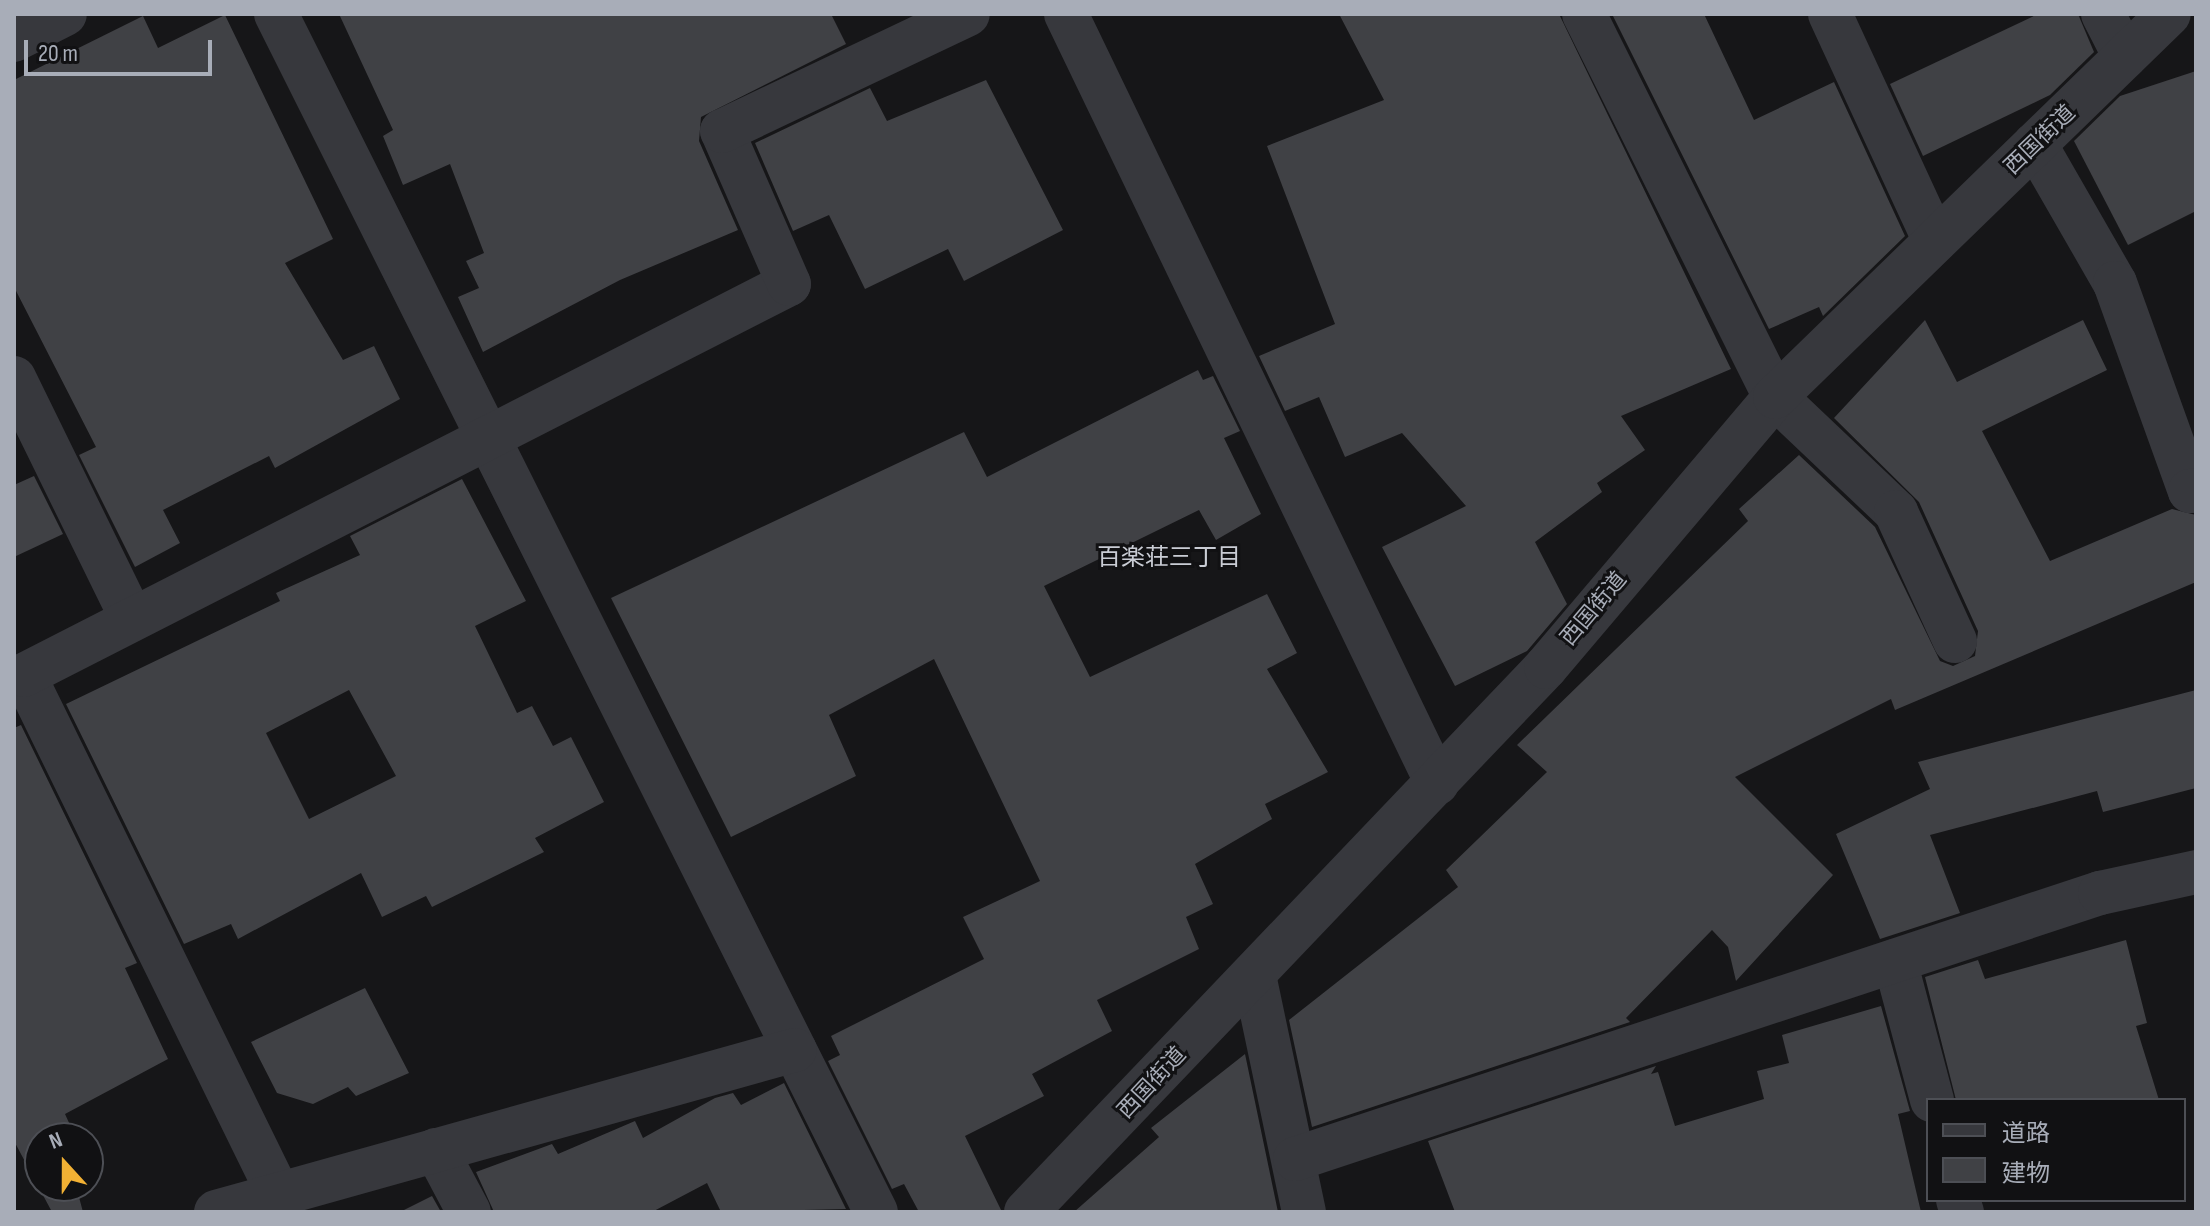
<!DOCTYPE html>
<meta charset="utf-8">
<style>
body{margin:0}
#map{position:relative;width:2210px;height:1226px;overflow:hidden;background:#161618;font-family:"Sofia Sans Condensed","Noto Sans JP",sans-serif}
div>[style]{position:absolute}
.building>*{inset:0;background:#404145}
.minor>*{height:44px;margin:-22px;padding:0 22px;transform-origin:22px;border-radius:22px;background:#37383d}
span{translate:-50% -50%;white-space:nowrap;text-align:center;line-height:1.15;-webkit-text-stroke:6px #111113;paint-order:stroke}
.street-label{font-size:22px;color:#a8adb8}
.neighbourhood-label{font-size:24px;color:#c9ccd4}
.frame{position:absolute;inset:0;border:16px solid #a8adb8;pointer-events:none}
.legend{position:absolute;left:1926px;top:1098px;width:260px;height:104px;box-sizing:border-box;background:#111113;border:2px solid #4d4f55;margin:0;padding:10px 14px;list-style:none;font-size:24px;color:#a8adb8}
.legend li{display:flex;align-items:center;gap:16px;height:40px}
.legend b{width:40px;border:2px solid #4d4f55}
.north{position:absolute;left:24px;top:1122px;width:80px;height:80px;box-sizing:border-box;background:#111113;border:2px solid #4d4f55;border-radius:50%;rotate:339deg;font-size:22px;font-weight:700;line-height:32px;text-align:center;color:#a8adb8}
.north::after{content:'';display:block;margin:auto;width:28px;height:36px;background:#f2b134;clip-path:polygon(50% 0,100% 100%,50% 72%,0 100%)}
.scale{position:absolute;left:24px;top:40px;width:188px;height:36px;box-sizing:border-box;border:4px solid #a8adb8;border-top:0;padding-left:10px;font-size:24px;line-height:28px;white-space:nowrap;color:#a8adb8;-webkit-text-stroke:6px #111113;paint-order:stroke}
</style>
<div id="map">
<div class="building">
<i style="clip-path:polygon(339px 14px,831px 14px,846px 44px,701px 117px,699px 141px,738px 230px,620px 280px,483px 352px,458px 297px,479px 288px,466px 261px,484px 253px,450px 164px,403px 185px,383px 136px,393px 130px)"></i>
<i style="clip-path:polygon(1339px 14px,1559px 14px,1731px 369px,1621px 416px,1645px 450px,1597px 483px,1602px 492px,1535px 542px,1567px 604px,1527px 651px,1455px 686px,1382px 547px,1466px 506px,1402px 433px,1345px 457px,1319px 397px,1285px 411px,1259px 356px,1335px 324px,1267px 146px,1384px 100px)"></i>
<i style="clip-path:polygon(1612px 14px,1704px 14px,1754px 120px,1834px 82px,1905px 236px,1823px 316px,1819px 307px,1769px 329px)"></i>
<i style="clip-path:polygon(2038px 14px,2078px 14px,2094px 52px,2050px 95px,1923px 156px,1890px 84px)"></i>
<i style="clip-path:polygon(225px 15px,333px 239px,285px 263px,343px 360px,374px 346px,400px 399px,275px 468px,269px 456px,163px 510px,180px 543px,135px 567px,79px 455px,96px 447px,14px 287px,14px 80px,143px 16px,158px 48px)"></i>
<i style="clip-path:polygon(2196px 71px,2196px 211px,2128px 245px,2074px 141px,2120px 96px)"></i>
<i style="clip-path:polygon(986px 80px,1063px 230px,964px 281px,948px 249px,865px 289px,829px 215px,793px 231px,755px 143px,870px 88px,887px 121px)"></i>
<i style="clip-path:polygon(1925px 320px,1957px 382px,2083px 320px,2107px 370px,1982px 431px,2050px 561px,2172px 509px,2196px 515px,2196px 582px,1895px 710px,1891px 699px,1735px 777px,1833px 875px,1736px 981px,1728px 947px,1712px 930px,1626px 1018px,1630px 1022px,1312px 1127px,1289px 1020px,1458px 887px,1446px 870px,1547px 772px,1517px 745px,1748px 521px,1739px 509px,1799px 455px,1875px 527px,1940px 661px,1953px 666px,1975px 656px,1978px 631px,1919px 502px,1834px 418px)"></i>
<i style="clip-path:polygon(1198px 370px,1203px 380px,1213px 376px,1240px 431px,1224px 438px,1261px 514px,1216px 540px,1199px 510px,1044px 586px,1090px 677px,1267px 594px,1297px 653px,1267px 669px,1328px 772px,1265px 804px,1272px 819px,1195px 864px,1213px 904px,1186px 917px,1199px 949px,1097px 1000px,1112px 1031px,1032px 1074px,1044px 1096px,965px 1136px,1002px 1212px,919px 1212px,904px 1184px,892px 1189px,828px 1061px,840px 1055px,831px 1036px,984px 959px,963px 917px,1040px 881px,934px 659px,829px 715px,856px 776px,731px 837px,611px 598px,964px 432px,987px 477px)"></i>
<i style="clip-path:polygon(34px 476px,63px 534px,14px 557px,14px 485px)"></i>
<i style="clip-path:polygon(evenodd,462px 479px,526px 601px,475px 626px,517px 713px,532px 706px,553px 746px,571px 737px,604px 802px,535px 838px,544px 852px,432px 907px,426px 896px,382px 917px,361px 873px,238px 939px,231px 924px,184px 944px,66px 704px,280px 601px,276px 593px,360px 555px,350px 536px,462px 479px,349px 690px,396px 776px,309px 819px,266px 733px,349px 690px)"></i>
<i style="clip-path:polygon(2196px 690px,2196px 788px,2103px 812px,2097px 791px,1930px 835px,1960px 913px,1880px 939px,1836px 834px,1930px 789px,1918px 762px)"></i>
<i style="clip-path:polygon(21px 725px,137px 963px,125px 968px,168px 1059px,65px 1114px,76px 1138px,40px 1138px,40px 1186px,76px 1186px,83px 1212px,52px 1212px,14px 1141px,14px 728px)"></i>
<i style="clip-path:polygon(2126px 940px,2147px 1023px,2136px 1026px,2159px 1100px,1956px 1100px,1925px 977px,1978px 960px,1985px 979px)"></i>
<i style="clip-path:polygon(365px 988px,409px 1073px,356px 1096px,348px 1087px,313px 1104px,277px 1093px,251px 1042px)"></i>
<i style="clip-path:polygon(1881px 1006px,1910px 1111px,1898px 1114px,1921px 1212px,1455px 1212px,1428px 1141px,1656px 1066px,1651px 1074px,1658px 1072px,1675px 1126px,1764px 1099px,1757px 1071px,1789px 1063px,1782px 1035px)"></i>
<i style="clip-path:polygon(1245px 1054px,1278px 1212px,1074px 1212px,1159px 1137px,1151px 1128px)"></i>
<i style="clip-path:polygon(784px 1083px,846px 1209px,721px 1212px,707px 1183px,652px 1212px,494px 1212px,476px 1172px,552px 1144px,558px 1154px,635px 1121px,643px 1138px,715px 1098px,733px 1093px,741px 1105px)"></i>
<i style="clip-path:polygon(432px 1196px,441px 1212px,400px 1212px)"></i>
</div>
<div class="minor">
<i style="left:276px;top:14px;width:1340px;rotate:63.4deg"></i>
<i style="left:1066px;top:14px;width:854px;rotate:64.25deg"></i>
<i style="left:1584px;top:14px;width:428px;rotate:63.5deg"></i>
<i style="left:1775px;top:397px;width:167px;rotate:43.5deg"></i>
<i style="left:1896px;top:512px;width:142px;rotate:65.4deg"></i>
<i style="left:1830px;top:14px;width:250px;rotate:65.2deg"></i>
<i style="left:2103px;top:14px;width:48px;rotate:62.9deg"></i>
<i style="left:14px;top:40px;width:57px;rotate:-27deg"></i>
<i style="left:2035px;top:144px;width:160px;rotate:60.1deg"></i>
<i style="left:2115px;top:283px;width:221px;rotate:70.2deg"></i>
<i style="left:2190px;top:491px;width:6px;rotate:-9deg"></i>
<i style="left:14px;top:378px;width:266px;rotate:63.9deg"></i>
<i style="left:1895px;top:961px;width:144px;rotate:75.1deg"></i>
<i style="left:1254px;top:975px;width:242px;rotate:78.1deg"></i>
<i style="left:436px;top:1150px;width:70px;rotate:62deg"></i>
<i style="left:1295px;top:1159px;width:848px;rotate:-18.29deg"></i>
<i style="left:2100px;top:893px;width:98px;rotate:-12.3deg"></i>
<i style="left:279px;top:1195px;width:579px;rotate:-116.12deg"></i>
<i style="left:24px;top:675px;width:859px;rotate:-27.07deg"></i>
<i style="left:789px;top:284px;width:167px;rotate:-113.6deg"></i>
<i style="left:722px;top:131px;width:272px;rotate:-25.4deg"></i>
<i style="left:1958px;top:1200px;width:13px;rotate:72deg"></i>
<i style="left:216px;top:1212px;width:601px;rotate:-15.63deg"></i>
<i style="left:1026px;top:1212px;width:753px;rotate:-46.34deg"></i>
<i style="left:1546px;top:667px;width:354px;rotate:-49.7deg"></i>
<i style="left:1775px;top:397px;width:549px;rotate:-44.19deg"></i>
</div>
<div class="street-label">
<span style="left:2040px;top:140px;rotate:-44deg">西国街道</span>
<span style="left:1594px;top:609px;rotate:-50deg">西国街道</span>
<span style="left:1152px;top:1083px;rotate:-47deg">西国街道</span>
</div>
<div class="neighbourhood-label">
<span style="left:1169px;top:558px">百楽荘三丁目</span>
</div>
<div class="frame"></div>
<ul class="legend">
<li><b style="height:10px;background:#37383d"></b>道路</li>
<li><b style="height:22px;background:#404145"></b>建物</li>
</ul>
<div class="north">N</div>
<div class="scale">20 m</div>
</div>
